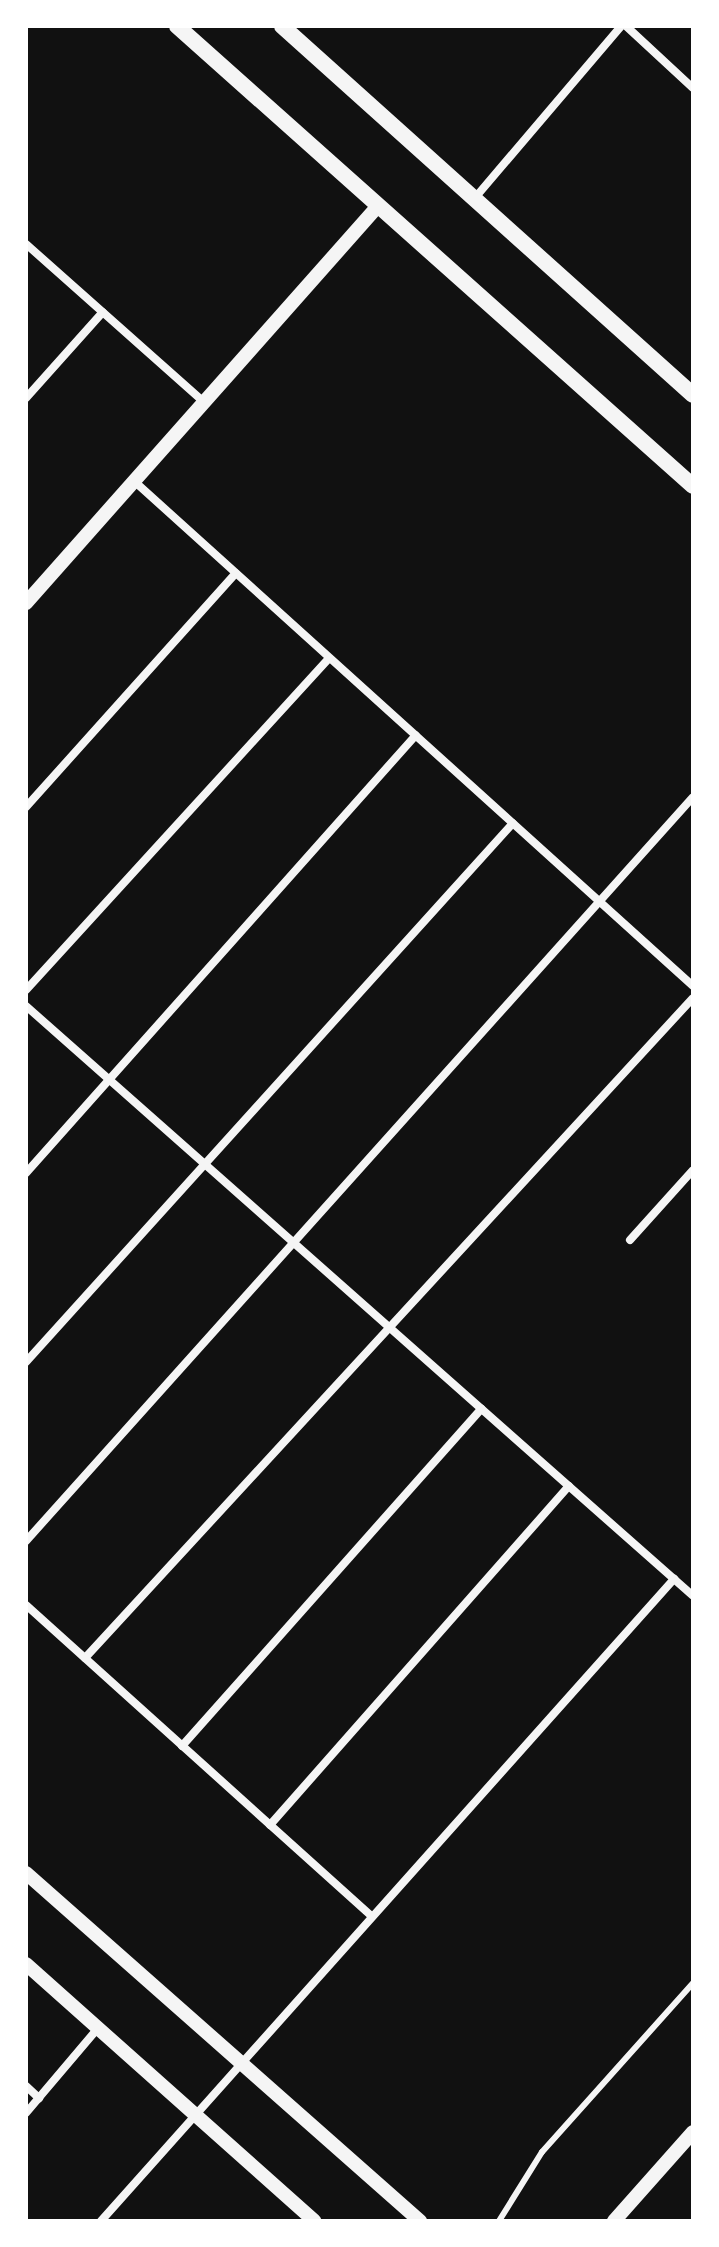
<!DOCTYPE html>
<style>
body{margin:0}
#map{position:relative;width:719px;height:2247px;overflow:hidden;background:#111;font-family:Figtree,sans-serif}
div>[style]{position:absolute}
.service>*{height:6px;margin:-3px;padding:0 3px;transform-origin:3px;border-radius:3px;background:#f5f5f5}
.minor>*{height:8px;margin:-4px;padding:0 4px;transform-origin:4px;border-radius:4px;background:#f5f5f5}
.tertiary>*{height:14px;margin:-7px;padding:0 7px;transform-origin:7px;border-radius:7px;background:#f5f5f5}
.secondary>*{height:16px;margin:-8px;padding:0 8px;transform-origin:8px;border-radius:8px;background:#f5f5f5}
span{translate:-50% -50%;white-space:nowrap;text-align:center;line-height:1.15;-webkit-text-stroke:7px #fff;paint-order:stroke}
.frame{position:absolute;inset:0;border:28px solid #fff;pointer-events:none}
</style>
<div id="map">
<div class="service">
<i style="left:499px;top:2221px;width:81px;rotate:-58.1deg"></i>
<i style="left:542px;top:2152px;width:227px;rotate:-48.2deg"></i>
</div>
<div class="minor">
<i style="left:626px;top:26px;width:91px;rotate:42.8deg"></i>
<i style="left:474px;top:199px;width:227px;rotate:-49.6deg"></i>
<i style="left:26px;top:244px;width:239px;rotate:41.6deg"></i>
<i style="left:26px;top:398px;width:115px;rotate:-48.2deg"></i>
<i style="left:134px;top:481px;width:753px;rotate:42.09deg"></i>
<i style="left:26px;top:807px;width:314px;rotate:-48.1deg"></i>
<i style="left:26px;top:990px;width:449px;rotate:-47.6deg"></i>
<i style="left:26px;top:1006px;width:890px;rotate:41.49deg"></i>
<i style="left:26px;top:1173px;width:586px;rotate:-48.32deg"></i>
<i style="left:630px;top:1240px;width:94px;rotate:-48deg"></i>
<i style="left:26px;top:1362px;width:726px;rotate:-47.9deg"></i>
<i style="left:26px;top:1541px;width:999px;rotate:-48.12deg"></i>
<i style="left:26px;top:1605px;width:465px;rotate:42deg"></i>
<i style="left:85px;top:1658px;width:897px;rotate:-47.35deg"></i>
<i style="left:182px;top:1746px;width:451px;rotate:-48.4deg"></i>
<i style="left:270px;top:1825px;width:452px;rotate:-48.6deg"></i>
<i style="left:26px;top:2086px;width:18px;rotate:43deg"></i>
<i style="left:26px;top:2113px;width:111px;rotate:-49.7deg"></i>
<i style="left:101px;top:2221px;width:861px;rotate:-48.25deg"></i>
</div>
<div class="tertiary">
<i style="left:26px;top:603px;width:531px;rotate:-48.44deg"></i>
<i style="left:26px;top:1873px;width:526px;rotate:41.45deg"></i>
<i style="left:26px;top:1964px;width:386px;rotate:41.7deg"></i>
<i style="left:614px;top:2221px;width:119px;rotate:-48.4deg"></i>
</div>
<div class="secondary">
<i style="left:177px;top:26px;width:691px;rotate:41.72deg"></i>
<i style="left:282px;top:26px;width:552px;rotate:41.92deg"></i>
</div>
<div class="frame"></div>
</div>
